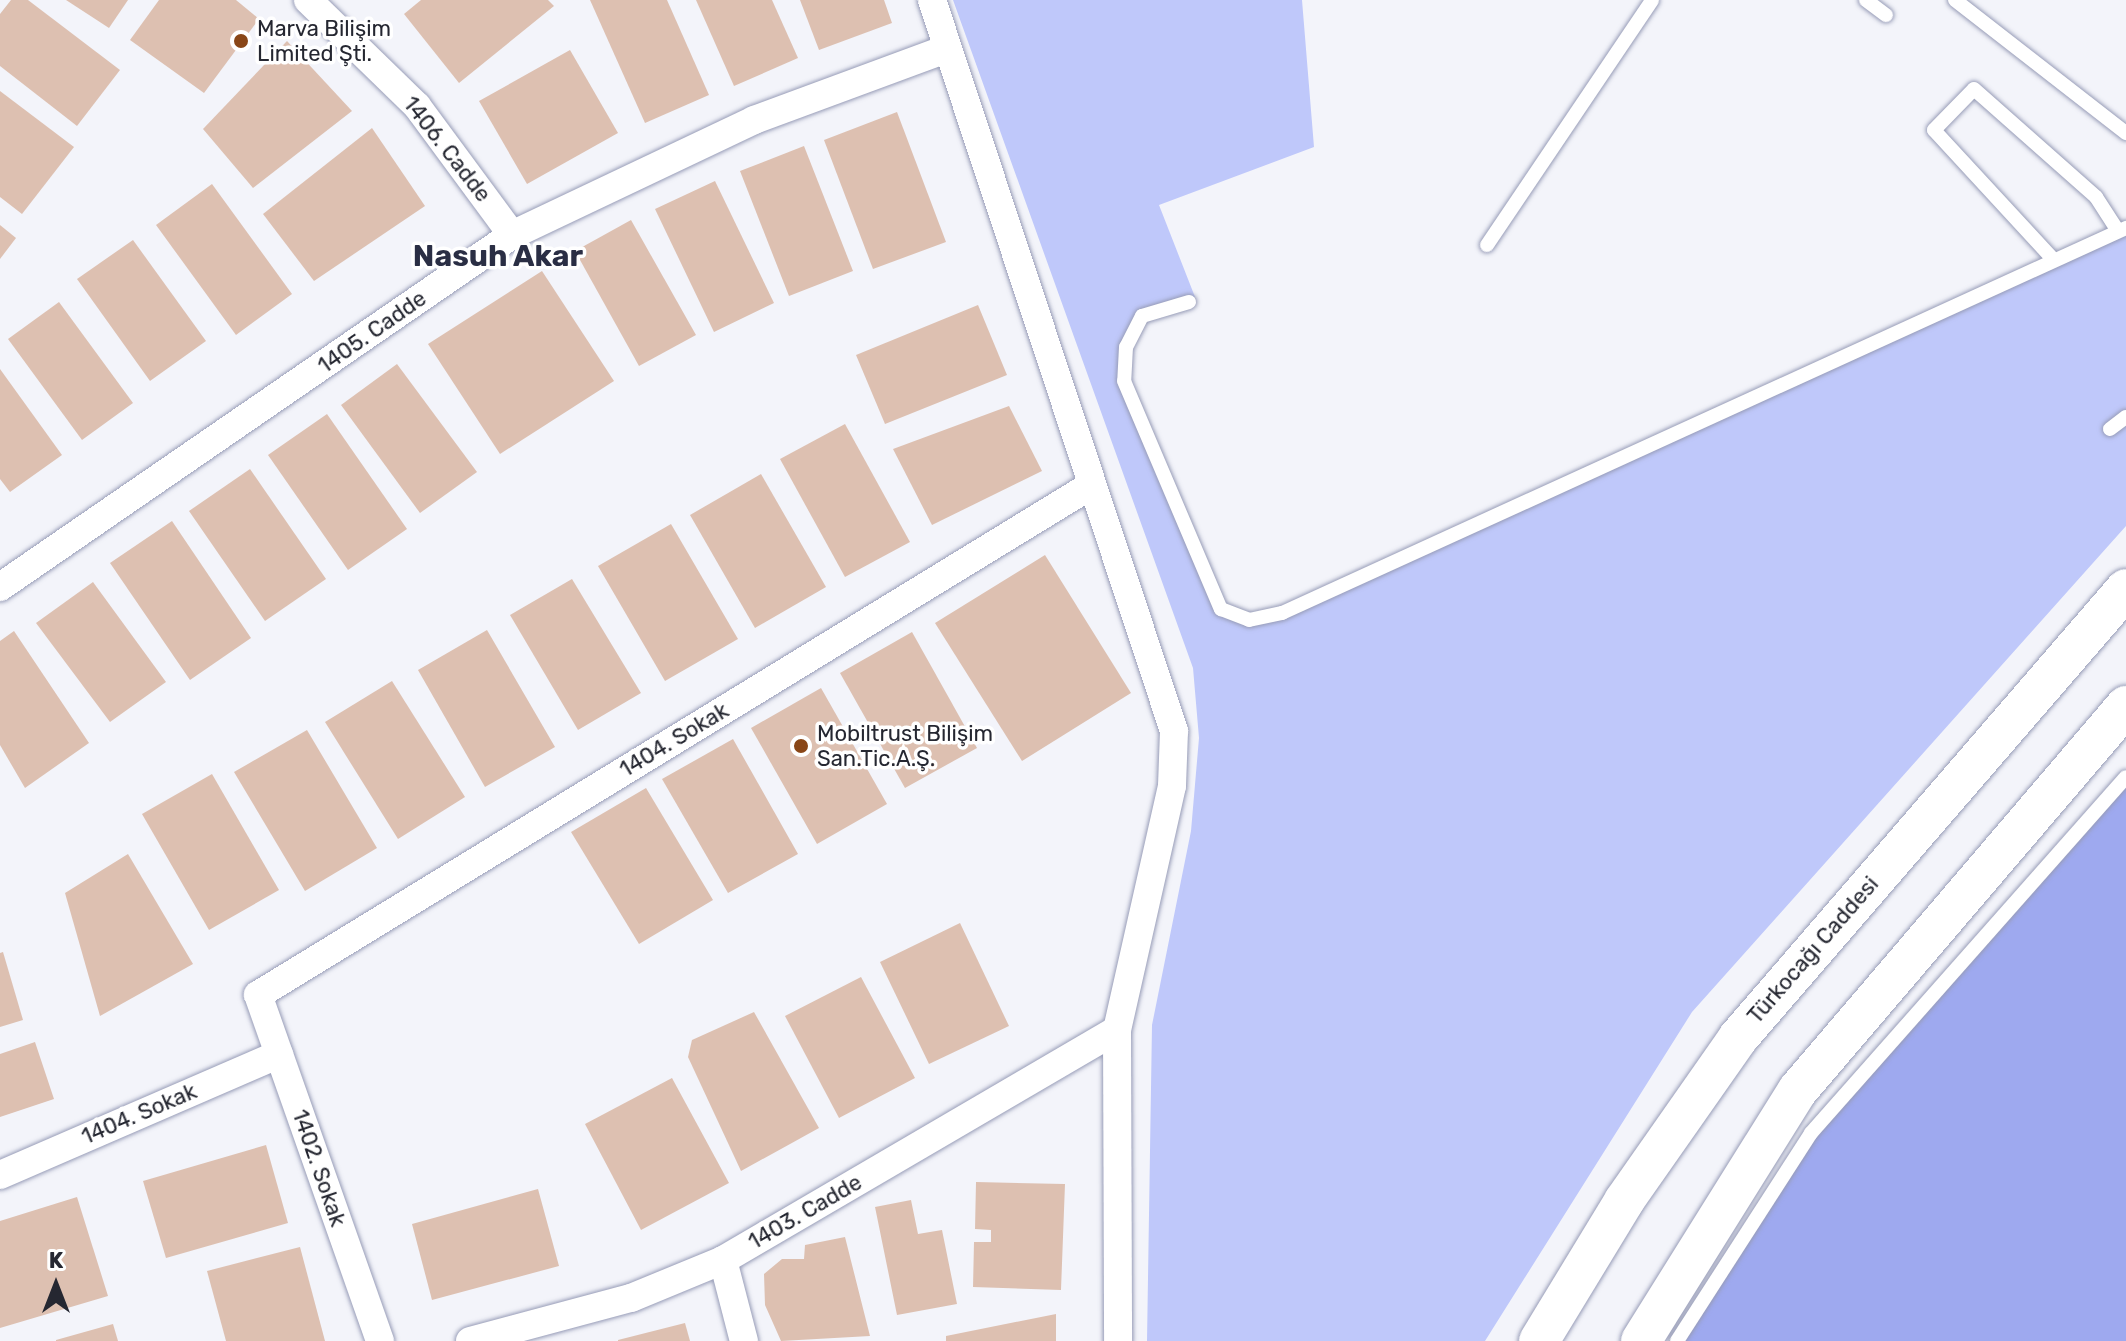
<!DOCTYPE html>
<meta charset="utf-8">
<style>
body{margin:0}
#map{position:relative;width:2126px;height:1341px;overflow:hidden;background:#f3f4fa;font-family:Rubik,sans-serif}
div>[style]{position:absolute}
.green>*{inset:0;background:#bfc8fa}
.forest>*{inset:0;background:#9ea9ef}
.building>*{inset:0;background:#ddc0b1}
.roads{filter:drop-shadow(0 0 2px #979cb7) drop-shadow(0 0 2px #979cb7)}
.lane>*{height:14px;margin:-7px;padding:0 7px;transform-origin:7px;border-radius:7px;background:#fff}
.street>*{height:28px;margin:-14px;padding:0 14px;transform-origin:14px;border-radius:14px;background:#fff}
.secondary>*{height:40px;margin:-20px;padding:0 20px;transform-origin:20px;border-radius:20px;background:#fff}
.dots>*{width:22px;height:22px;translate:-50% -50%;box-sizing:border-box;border:4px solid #fff;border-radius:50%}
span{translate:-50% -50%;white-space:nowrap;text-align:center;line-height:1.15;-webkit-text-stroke:7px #fff;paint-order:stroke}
.poi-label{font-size:22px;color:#252731}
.left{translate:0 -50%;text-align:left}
.street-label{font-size:22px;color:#252731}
.district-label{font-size:30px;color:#2a2e44;font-weight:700}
.north{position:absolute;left:16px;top:1245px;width:80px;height:80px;-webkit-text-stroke:6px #fff;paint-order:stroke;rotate:0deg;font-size:22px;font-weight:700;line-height:32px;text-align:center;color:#252731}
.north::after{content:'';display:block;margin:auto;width:28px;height:36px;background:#252731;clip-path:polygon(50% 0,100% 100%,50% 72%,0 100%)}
</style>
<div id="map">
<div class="green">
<i style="clip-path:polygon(953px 0,1302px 0,1314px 147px,1159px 205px,1195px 297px,1142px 316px,1126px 348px,1124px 382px,1220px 609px,1249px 620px,2126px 233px,2126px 526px,1692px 1012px,1485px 1341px,1147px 1341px,1152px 1025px,1191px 831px,1199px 738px,1193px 668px)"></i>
</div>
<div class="forest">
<i style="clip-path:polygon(2126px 777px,2126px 1341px,1677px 1341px,1811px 1133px)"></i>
</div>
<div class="building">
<i style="clip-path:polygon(11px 0,28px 0,120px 70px,77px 126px,0 66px,0 14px)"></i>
<i style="clip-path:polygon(66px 0,128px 0,109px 28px)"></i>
<i style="clip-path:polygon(159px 0,236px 0,259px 19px,204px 93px,130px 40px)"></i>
<i style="clip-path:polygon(421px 0,548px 0,554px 6px,459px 83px,404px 14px)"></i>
<i style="clip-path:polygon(590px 0,667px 0,709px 95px,645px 123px)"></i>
<i style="clip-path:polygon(696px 0,772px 0,798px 58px,734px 86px)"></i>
<i style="clip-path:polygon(800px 0,884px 0,892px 23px,819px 50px)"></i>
<i style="clip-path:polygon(287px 41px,352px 111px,253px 188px,203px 129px)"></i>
<i style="clip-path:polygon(570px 50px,618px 133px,527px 184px,479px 101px)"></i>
<i style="clip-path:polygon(0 91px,74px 147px,22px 214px,0 197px)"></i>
<i style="clip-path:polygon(897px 112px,946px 242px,873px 269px,824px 140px)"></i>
<i style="clip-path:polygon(372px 128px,425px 206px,314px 281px,263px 214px)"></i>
<i style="clip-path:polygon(804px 146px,853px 271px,789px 296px,740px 171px)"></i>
<i style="clip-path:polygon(715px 181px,774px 303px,714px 332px,655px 209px)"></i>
<i style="clip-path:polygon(212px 184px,292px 294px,236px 335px,156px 225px)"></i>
<i style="clip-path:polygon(631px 220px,696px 335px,639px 366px,575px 251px)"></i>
<i style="clip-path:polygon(0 225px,16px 238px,0 259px)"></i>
<i style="clip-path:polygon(133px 240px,206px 341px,150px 381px,77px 279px)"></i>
<i style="clip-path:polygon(542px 271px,614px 381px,500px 454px,428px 344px)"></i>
<i style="clip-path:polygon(59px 302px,133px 403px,82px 440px,8px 339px)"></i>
<i style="clip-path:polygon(978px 305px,1007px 375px,885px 424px,856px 355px)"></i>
<i style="clip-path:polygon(397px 364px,477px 472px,420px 513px,341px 405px)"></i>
<i style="clip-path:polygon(0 369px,62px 455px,10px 492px,0 479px)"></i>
<i style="clip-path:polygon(1009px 406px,1042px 471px,932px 525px,893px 449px)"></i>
<i style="clip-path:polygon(327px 414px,407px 529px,348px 570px,268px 455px)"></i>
<i style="clip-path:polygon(845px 424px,910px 542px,845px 577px,780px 459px)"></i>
<i style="clip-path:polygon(250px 469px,326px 579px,265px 621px,189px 511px)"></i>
<i style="clip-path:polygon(761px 474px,826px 587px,755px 628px,690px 515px)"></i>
<i style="clip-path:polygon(172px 521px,251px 638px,190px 680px,110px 563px)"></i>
<i style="clip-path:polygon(671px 524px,738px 639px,665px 681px,598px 566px)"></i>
<i style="clip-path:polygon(1045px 555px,1131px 693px,1022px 761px,935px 623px)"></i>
<i style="clip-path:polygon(572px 579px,641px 693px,578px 730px,510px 615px)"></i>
<i style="clip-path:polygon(93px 582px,166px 682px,110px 722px,36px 623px)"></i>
<i style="clip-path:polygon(487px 630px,555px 747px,485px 787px,418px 670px)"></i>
<i style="clip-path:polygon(14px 631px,89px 743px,25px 788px,0 745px,0 641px)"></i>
<i style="clip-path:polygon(912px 632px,977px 748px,905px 788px,840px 673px)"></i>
<i style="clip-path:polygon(392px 681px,465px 797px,398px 839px,325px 722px)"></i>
<i style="clip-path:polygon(821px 688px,887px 804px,817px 844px,751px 728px)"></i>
<i style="clip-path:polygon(307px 730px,377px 848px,305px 891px,234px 772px)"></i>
<i style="clip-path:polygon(733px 739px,798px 854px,728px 893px,662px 779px)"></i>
<i style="clip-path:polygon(212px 774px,279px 890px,209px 930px,142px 814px)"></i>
<i style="clip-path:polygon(646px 788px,713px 900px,639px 944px,571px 832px)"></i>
<i style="clip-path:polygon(128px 854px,193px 964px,100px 1016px,65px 893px)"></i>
<i style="clip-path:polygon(960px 923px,1009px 1026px,929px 1064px,880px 962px)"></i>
<i style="clip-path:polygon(3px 952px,23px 1020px,0 1027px,0 953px)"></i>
<i style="clip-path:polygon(861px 977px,915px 1078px,839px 1118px,785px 1016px)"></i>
<i style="clip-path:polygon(754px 1012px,819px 1128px,741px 1171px,688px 1057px,692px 1040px)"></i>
<i style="clip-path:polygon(35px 1042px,54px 1099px,0 1117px,0 1054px)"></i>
<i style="clip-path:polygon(672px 1078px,729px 1183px,641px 1230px,585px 1124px)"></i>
<i style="clip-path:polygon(266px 1145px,288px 1223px,166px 1258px,143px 1181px)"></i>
<i style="clip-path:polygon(976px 1182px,1065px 1184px,1061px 1290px,973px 1287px,974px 1242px,991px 1242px,991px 1230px,975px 1229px)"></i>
<i style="clip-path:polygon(538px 1189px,559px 1266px,432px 1300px,412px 1224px)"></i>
<i style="clip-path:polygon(77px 1197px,108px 1296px,0 1328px,0 1221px)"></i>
<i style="clip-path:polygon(911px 1200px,918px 1234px,942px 1230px,957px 1304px,897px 1315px,875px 1207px)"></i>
<i style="clip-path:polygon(845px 1237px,870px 1336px,781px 1341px,765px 1305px,764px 1274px,782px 1259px,804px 1259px,805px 1245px)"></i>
<i style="clip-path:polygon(300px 1247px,325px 1341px,226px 1341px,207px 1271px)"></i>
<i style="clip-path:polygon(1056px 1314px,1056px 1341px,946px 1341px,946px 1336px)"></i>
<i style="clip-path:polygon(685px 1323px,690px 1341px,618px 1341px,618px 1340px)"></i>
<i style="clip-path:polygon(113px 1324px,118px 1341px,56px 1341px,56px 1340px)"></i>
</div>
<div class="roads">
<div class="lane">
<i style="left:1866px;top:0;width:25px;rotate:37deg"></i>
<i style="left:1955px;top:0;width:217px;rotate:37.9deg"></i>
<i style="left:1487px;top:245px;width:295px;rotate:-56deg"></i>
<i style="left:2052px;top:258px;width:174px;rotate:-132.7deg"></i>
<i style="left:1934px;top:130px;width:57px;rotate:-45.7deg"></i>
<i style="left:1974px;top:89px;width:163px;rotate:41.5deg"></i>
<i style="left:2096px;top:197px;width:40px;rotate:57.1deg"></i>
<i style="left:1189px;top:302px;width:49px;rotate:163.4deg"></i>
<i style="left:1142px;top:316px;width:35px;rotate:117deg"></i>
<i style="left:1126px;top:347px;width:34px;rotate:93deg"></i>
<i style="left:1124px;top:381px;width:248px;rotate:67deg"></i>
<i style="left:1221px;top:609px;width:30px;rotate:21deg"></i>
<i style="left:1249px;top:620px;width:34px;rotate:-12deg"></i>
<i style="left:1282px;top:613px;width:928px;rotate:-24.52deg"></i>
<i style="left:2110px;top:429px;width:20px;rotate:-37deg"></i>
<i style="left:1677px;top:1341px;width:247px;rotate:-57.2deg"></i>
<i style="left:1811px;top:1133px;width:475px;rotate:-48.5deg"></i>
</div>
<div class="street">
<i style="left:308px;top:0;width:152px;rotate:44.2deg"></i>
<i style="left:417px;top:106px;width:160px;rotate:53.6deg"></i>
<i style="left:932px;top:0;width:770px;rotate:71.68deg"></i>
<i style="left:1174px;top:731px;width:55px;rotate:92.1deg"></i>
<i style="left:1172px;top:786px;width:250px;rotate:102.7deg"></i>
<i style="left:1117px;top:1030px;width:311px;rotate:89.8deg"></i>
<i style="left:0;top:587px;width:621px;rotate:-34.51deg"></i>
<i style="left:512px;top:235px;width:268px;rotate:-25.4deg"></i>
<i style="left:754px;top:120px;width:205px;rotate:-20.3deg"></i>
<i style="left:0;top:1175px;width:304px;rotate:-23.4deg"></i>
<i style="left:723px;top:1260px;width:84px;rotate:75.5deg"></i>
<i style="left:380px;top:1341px;width:367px;rotate:-109.4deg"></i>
<i style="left:258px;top:995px;width:975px;rotate:-31.46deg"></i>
<i style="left:470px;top:1341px;width:167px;rotate:-15deg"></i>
<i style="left:631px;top:1298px;width:100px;rotate:-22.4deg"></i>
<i style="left:723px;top:1260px;width:456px;rotate:-30.3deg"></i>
</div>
<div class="secondary">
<i style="left:1539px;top:1341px;width:164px;rotate:-58.7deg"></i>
<i style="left:1624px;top:1201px;width:199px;rotate:-55deg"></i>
<i style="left:1738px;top:1038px;width:593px;rotate:-49.17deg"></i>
<i style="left:1641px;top:1341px;width:296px;rotate:-58deg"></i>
<i style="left:1798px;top:1090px;width:505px;rotate:-49.5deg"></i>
</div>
</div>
<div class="dots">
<i style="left:241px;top:41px;background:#894617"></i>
<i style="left:801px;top:746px;background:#894617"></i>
</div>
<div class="poi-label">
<span class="left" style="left:257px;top:41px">Marva Bilişim<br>Limited Şti.</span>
<span class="left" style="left:817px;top:746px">Mobiltrust Bilişim<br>San.Tic.A.Ş.</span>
</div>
<div class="street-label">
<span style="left:447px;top:149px;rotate:52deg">1406. Cadde</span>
<span style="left:372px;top:332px;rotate:-35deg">1405. Cadde</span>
<span style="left:674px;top:740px;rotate:-31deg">1404. Sokak</span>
<span style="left:1813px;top:950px;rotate:-49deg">Türkocağı Caddesi</span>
<span style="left:139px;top:1114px;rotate:-23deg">1404. Sokak</span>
<span style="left:319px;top:1168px;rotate:71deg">1402. Sokak</span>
<span style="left:805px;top:1212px;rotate:-30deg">1403. Cadde</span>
</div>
<div class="district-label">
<span style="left:498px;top:256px">Nasuh Akar</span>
</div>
<div class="north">K</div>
</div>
